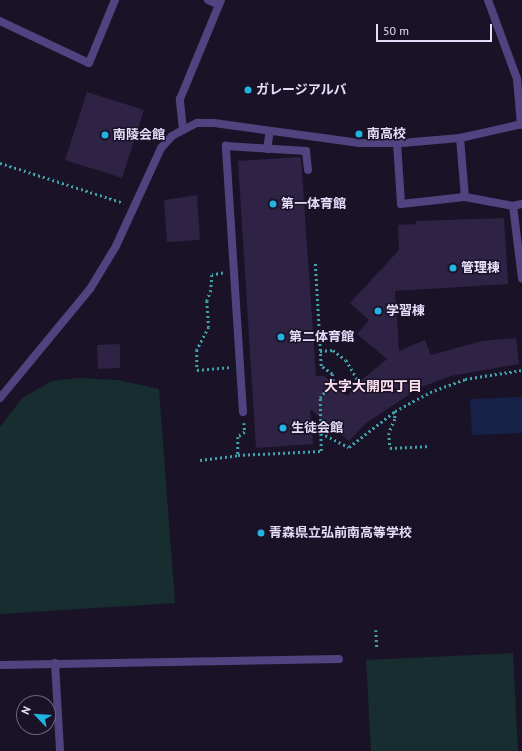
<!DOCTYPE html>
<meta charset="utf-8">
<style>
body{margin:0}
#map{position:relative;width:522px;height:751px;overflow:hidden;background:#1a1327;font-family:"PT Sans","Noto Sans JP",sans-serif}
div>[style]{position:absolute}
.green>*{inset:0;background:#172d30}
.water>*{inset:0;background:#162248}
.building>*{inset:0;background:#2e2245}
.path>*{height:2.5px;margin-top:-1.25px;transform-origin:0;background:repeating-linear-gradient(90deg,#40a3ac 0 2px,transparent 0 5px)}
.service>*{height:8px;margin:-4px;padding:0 4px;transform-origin:4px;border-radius:4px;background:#4f4480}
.minor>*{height:8px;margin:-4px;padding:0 4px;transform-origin:4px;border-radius:4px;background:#4f4480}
.tertiary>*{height:8px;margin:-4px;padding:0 4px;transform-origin:4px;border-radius:4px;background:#4f4480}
.dots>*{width:11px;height:11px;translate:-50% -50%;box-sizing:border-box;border:2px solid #1a1327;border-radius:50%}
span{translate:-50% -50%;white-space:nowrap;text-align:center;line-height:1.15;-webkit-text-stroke:3px #1a1327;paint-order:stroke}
.poi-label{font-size:13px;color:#e5ddfb;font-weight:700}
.left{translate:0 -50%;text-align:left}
.neighbourhood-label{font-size:14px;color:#fbdfed;font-weight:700}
.north{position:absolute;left:16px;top:695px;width:40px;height:40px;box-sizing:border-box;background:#1a1327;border:1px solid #6b647c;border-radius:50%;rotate:295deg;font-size:11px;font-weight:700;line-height:16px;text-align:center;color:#e5ddfb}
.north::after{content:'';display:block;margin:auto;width:14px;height:18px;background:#22b3e2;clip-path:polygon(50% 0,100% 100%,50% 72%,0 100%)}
.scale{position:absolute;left:376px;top:24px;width:116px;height:18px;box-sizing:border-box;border:2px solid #e5ddfb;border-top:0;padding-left:5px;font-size:12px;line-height:14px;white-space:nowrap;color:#e5ddfb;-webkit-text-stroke:3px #1a1327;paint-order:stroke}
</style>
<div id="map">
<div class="green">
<i style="clip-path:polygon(78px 378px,118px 380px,159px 389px,175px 603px,0 614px,0 427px,22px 398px,52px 381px)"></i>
<i style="clip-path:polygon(513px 653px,518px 751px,371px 751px,366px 660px)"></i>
</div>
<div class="water">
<i style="clip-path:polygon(522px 397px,522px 433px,472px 435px,470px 399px)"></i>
</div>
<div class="building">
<i style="clip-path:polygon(87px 92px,144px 110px,122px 178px,65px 160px)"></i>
<i style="clip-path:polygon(301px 157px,316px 376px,324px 376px,347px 396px,359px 382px,387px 359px,357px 334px,369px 320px,350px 303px,399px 250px,398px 225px,416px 224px,416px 221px,504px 218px,508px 284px,395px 291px,399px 351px,425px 340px,431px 355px,482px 341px,516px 338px,519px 364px,451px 376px,419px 388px,365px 424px,349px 441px,310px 409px,313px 444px,256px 448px,238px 161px)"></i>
<i style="clip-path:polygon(197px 195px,200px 240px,167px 242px,164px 200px)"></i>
<i style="clip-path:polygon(120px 344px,120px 368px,98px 369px,97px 345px)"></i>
</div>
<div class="path">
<i style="left:0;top:163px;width:130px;rotate:17.9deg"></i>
<i style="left:223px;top:273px;width:11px;rotate:170deg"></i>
<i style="left:212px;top:275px;width:15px;rotate:94deg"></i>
<i style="left:211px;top:290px;width:12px;rotate:110deg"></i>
<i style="left:207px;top:301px;width:26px;rotate:86deg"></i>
<i style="left:209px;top:327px;width:26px;rotate:118deg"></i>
<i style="left:197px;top:350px;width:20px;rotate:90deg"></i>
<i style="left:197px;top:370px;width:33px;rotate:-5deg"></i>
<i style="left:320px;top:351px;width:13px;rotate:-4deg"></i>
<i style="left:333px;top:350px;width:16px;rotate:38deg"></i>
<i style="left:346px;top:360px;width:26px;rotate:59deg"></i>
<i style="left:395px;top:411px;width:8px;rotate:90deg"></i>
<i style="left:395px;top:419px;width:15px;rotate:113deg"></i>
<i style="left:389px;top:433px;width:15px;rotate:86deg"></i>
<i style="left:390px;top:448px;width:40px;rotate:-2.9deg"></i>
<i style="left:244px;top:423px;width:9px;rotate:84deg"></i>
<i style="left:245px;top:432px;width:9px;rotate:144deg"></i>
<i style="left:238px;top:437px;width:18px;rotate:90deg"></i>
<i style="left:238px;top:455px;width:83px;rotate:-2.8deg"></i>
<i style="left:321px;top:451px;width:53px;rotate:-91.1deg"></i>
<i style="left:320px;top:398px;width:21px;rotate:-53deg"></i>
<i style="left:333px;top:381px;width:7px;rotate:-98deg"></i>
<i style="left:332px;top:374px;width:14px;rotate:-144deg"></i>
<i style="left:321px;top:366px;width:103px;rotate:-93.3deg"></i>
<i style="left:321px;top:433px;width:31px;rotate:27deg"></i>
<i style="left:349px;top:447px;width:58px;rotate:-38deg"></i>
<i style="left:395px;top:411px;width:40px;rotate:-28deg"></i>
<i style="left:430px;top:392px;width:37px;rotate:-20deg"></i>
<i style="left:465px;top:379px;width:58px;rotate:-9deg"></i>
<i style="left:200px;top:460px;width:38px;rotate:-7deg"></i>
<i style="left:376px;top:630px;width:17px;rotate:87deg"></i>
</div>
<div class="service">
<i style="left:460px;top:138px;width:59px;rotate:85.2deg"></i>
<i style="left:397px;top:143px;width:61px;rotate:86.2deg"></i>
<i style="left:401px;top:204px;width:64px;rotate:-6.2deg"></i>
<i style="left:465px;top:197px;width:49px;rotate:10.6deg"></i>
<i style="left:513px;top:206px;width:9px;rotate:-13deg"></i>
<i style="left:267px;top:149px;width:18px;rotate:-81deg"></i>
<i style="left:513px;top:206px;width:73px;rotate:82.9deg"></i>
<i style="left:243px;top:412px;width:267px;rotate:-93.7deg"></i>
<i style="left:226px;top:146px;width:80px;rotate:3.6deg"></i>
<i style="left:306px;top:151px;width:19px;rotate:84deg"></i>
</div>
<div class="minor">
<i style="left:208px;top:0;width:12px;rotate:24deg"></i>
<i style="left:488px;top:0;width:84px;rotate:69.8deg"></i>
<i style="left:517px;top:79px;width:46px;rotate:85deg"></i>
<i style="left:0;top:21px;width:98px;rotate:25.3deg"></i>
<i style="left:89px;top:63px;width:68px;rotate:-67.6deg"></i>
<i style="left:183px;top:130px;width:31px;rotate:-96deg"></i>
<i style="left:180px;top:99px;width:107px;rotate:-67.5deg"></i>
<i style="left:55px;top:663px;width:88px;rotate:86.7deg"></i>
<i style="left:0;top:665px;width:339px;rotate:-1deg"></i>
</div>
<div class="tertiary">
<i style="left:0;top:398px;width:141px;rotate:-50.5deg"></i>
<i style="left:90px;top:289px;width:50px;rotate:-58.8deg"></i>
<i style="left:116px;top:246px;width:108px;rotate:-65.3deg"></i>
<i style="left:161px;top:148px;width:16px;rotate:-47deg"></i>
<i style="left:172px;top:136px;width:13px;rotate:-29deg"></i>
<i style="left:183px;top:130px;width:16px;rotate:-27deg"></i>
<i style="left:197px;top:123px;width:17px"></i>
<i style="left:214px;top:123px;width:147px;rotate:7.8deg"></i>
<i style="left:360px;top:143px;width:42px"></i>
<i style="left:402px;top:143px;width:58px;rotate:-4.9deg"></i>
<i style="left:460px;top:138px;width:64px;rotate:-12.7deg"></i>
</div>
<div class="dots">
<i style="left:248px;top:90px;background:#22b3e2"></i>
<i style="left:359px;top:134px;background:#22b3e2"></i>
<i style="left:105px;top:135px;background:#22b3e2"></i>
<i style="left:273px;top:204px;background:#22b3e2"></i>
<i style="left:453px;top:268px;background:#22b3e2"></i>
<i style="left:378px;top:311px;background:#22b3e2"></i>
<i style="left:281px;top:337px;background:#22b3e2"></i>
<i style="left:283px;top:428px;background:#22b3e2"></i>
<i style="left:261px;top:533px;background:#22b3e2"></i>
</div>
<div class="poi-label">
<span class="left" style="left:256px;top:90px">ガレージアルバ</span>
<span class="left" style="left:367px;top:134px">南高校</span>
<span class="left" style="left:113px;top:135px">南陵会館</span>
<span class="left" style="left:281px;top:204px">第一体育館</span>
<span class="left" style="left:461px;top:268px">管理棟</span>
<span class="left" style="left:386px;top:311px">学習棟</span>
<span class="left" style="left:289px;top:337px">第二体育館</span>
<span class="left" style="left:291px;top:428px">生徒会館</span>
<span class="left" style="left:269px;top:533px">青森県立弘前南高等学校</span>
</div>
<div class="neighbourhood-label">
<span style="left:373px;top:386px">大字大開四丁目</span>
</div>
<div class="north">N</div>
<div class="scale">50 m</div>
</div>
